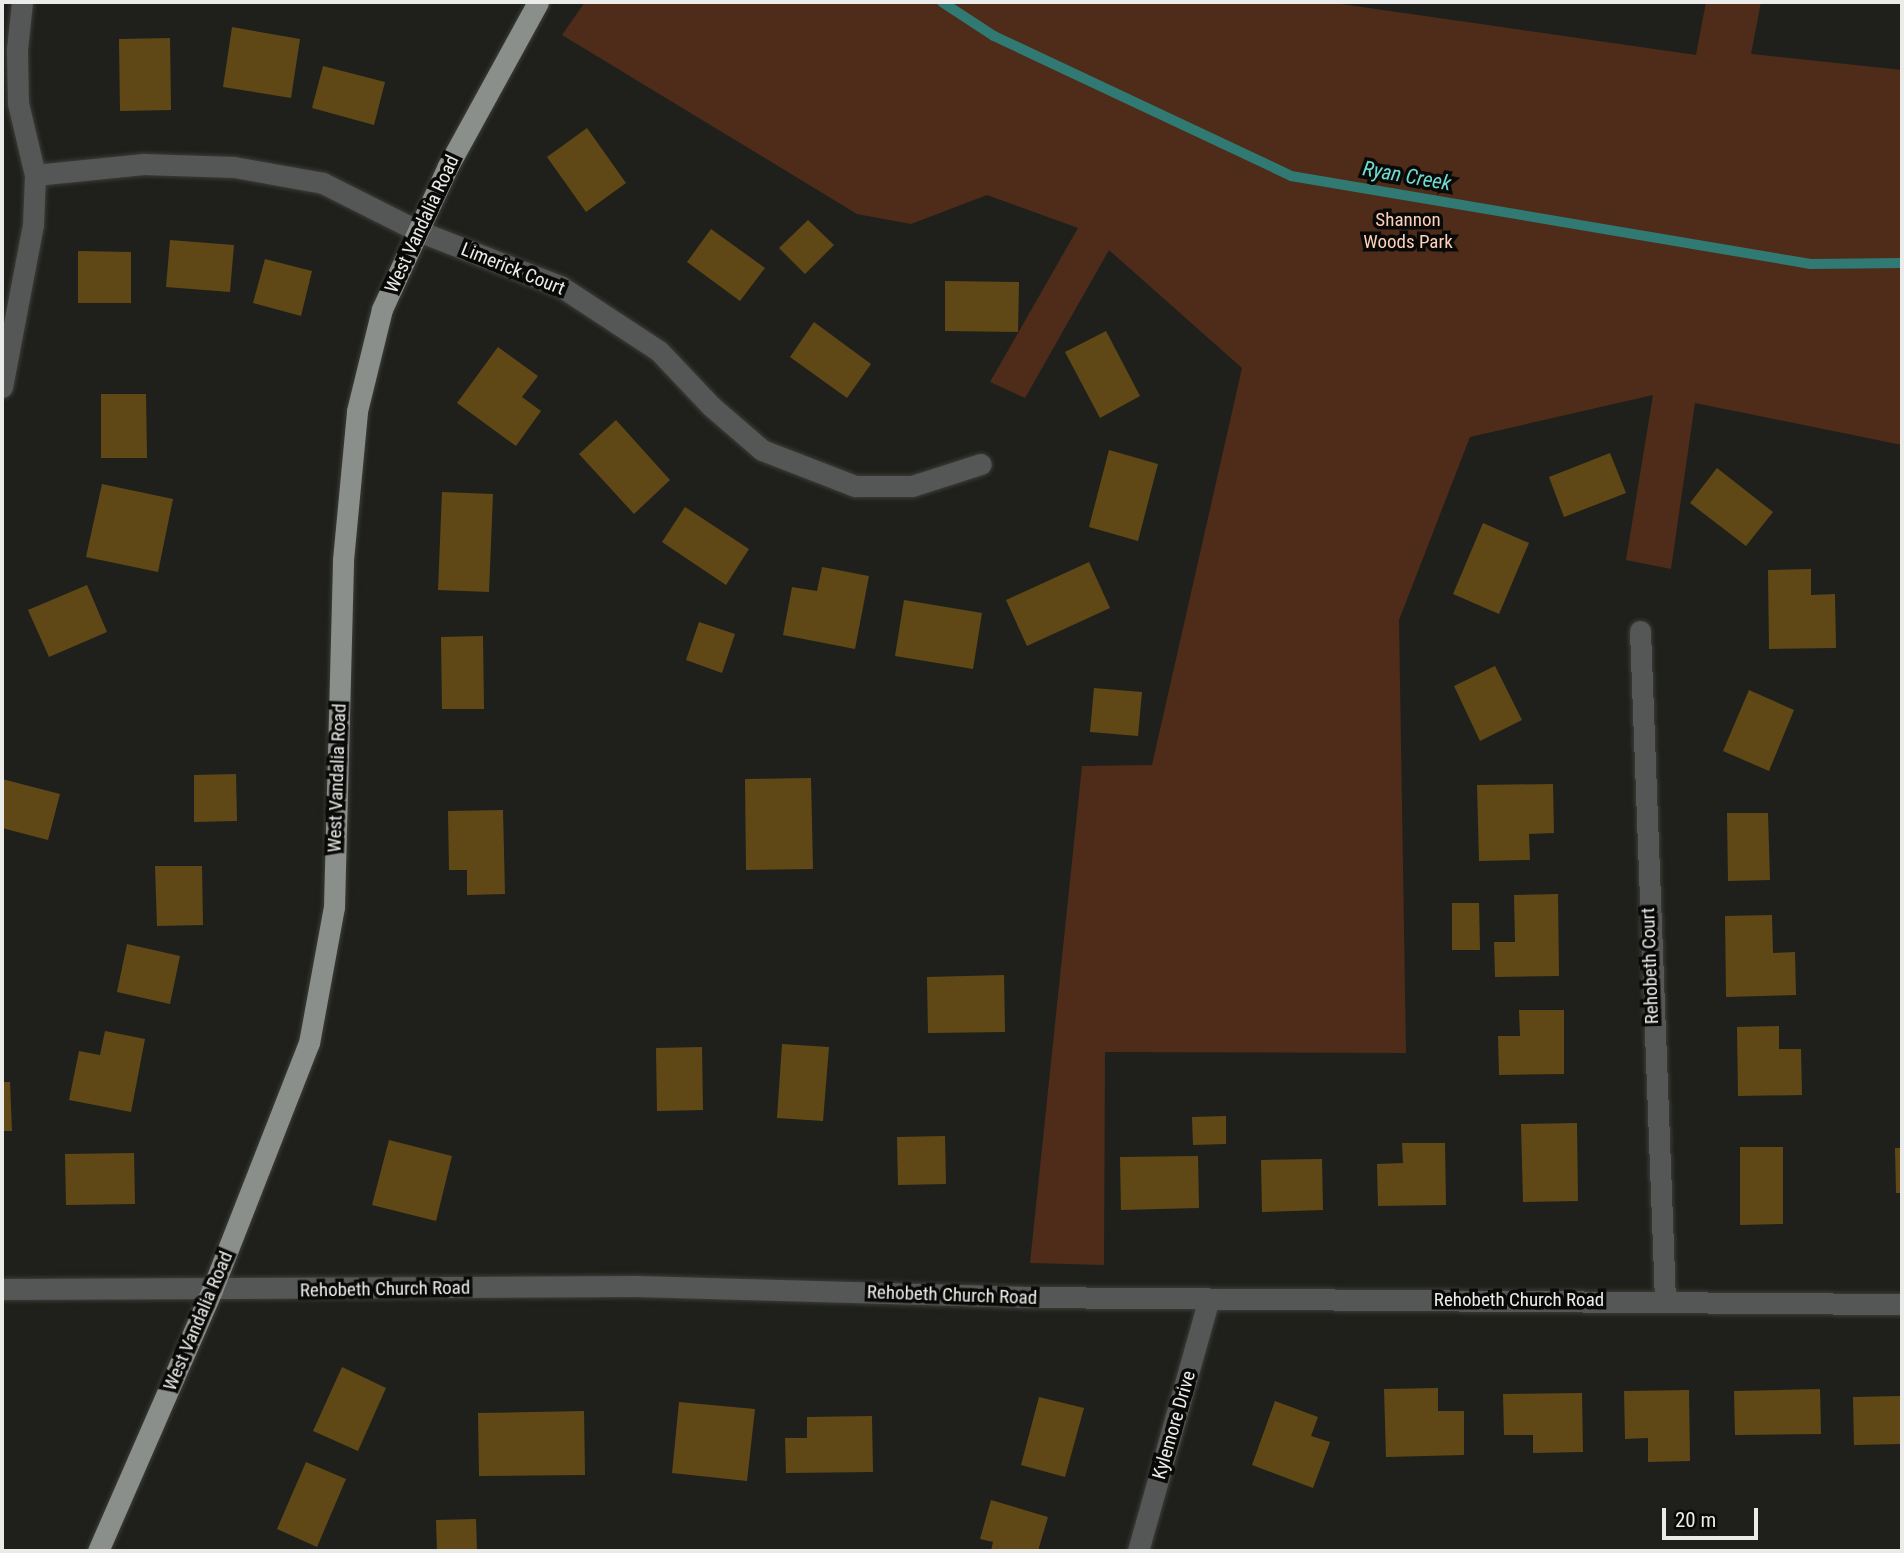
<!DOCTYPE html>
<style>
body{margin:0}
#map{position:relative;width:1904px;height:1553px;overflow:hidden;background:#1f201b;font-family:"Roboto Condensed",sans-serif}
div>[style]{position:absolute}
.green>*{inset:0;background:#4e2c19}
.stream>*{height:10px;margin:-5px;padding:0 5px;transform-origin:5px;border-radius:5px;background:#317973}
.building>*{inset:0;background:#5f4816}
.roads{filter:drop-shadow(0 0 2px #3c3d38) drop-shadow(0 0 2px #3c3d38)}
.minor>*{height:21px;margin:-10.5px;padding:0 10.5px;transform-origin:10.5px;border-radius:10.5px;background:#555756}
.major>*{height:21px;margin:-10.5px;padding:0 10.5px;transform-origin:10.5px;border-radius:10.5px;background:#8b8f8c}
span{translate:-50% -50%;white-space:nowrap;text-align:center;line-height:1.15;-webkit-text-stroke:7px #090a08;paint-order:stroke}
.park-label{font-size:19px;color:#fed0b9}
.street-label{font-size:19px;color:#ebece9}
.water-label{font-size:21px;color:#6edcd2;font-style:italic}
.frame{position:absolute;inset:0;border:4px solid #ebece9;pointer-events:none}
.scale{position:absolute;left:1662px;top:1508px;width:96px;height:32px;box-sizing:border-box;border:4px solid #ebece9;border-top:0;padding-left:9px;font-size:21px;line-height:24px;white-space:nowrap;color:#ebece9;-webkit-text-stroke:5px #090a08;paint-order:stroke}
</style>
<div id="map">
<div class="green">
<i style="clip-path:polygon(585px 2px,1327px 2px,1696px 55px,1706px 2px,1761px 2px,1751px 54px,1902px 70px,1902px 445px,1695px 403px,1671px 569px,1626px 560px,1653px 395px,1470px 437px,1399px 620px,1406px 1053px,1105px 1052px,1104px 1265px,1030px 1263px,1082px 766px,1152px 765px,1242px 368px,1109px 250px,1025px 398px,990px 382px,1078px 228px,987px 195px,911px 224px,857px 214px,562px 35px)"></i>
</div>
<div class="stream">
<i style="left:942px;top:2px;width:62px;rotate:33.2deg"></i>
<i style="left:994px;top:36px;width:328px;rotate:25.2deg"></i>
<i style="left:1291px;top:176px;width:527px;rotate:9.61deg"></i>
<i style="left:1811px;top:264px;width:91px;rotate:-0.6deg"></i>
</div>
<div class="building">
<i style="clip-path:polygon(232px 27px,300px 39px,291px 98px,223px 87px)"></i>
<i style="clip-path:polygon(170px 38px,171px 110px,120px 111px,119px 39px)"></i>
<i style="clip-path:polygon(323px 66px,385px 82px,374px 125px,312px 108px)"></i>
<i style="clip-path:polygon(587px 128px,626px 183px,586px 212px,547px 157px)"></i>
<i style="clip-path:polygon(808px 220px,834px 245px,805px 274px,779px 248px)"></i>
<i style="clip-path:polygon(711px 229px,765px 268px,740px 301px,687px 262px)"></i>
<i style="clip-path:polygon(170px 240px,234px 245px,230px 292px,166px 287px)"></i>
<i style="clip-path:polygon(78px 251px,131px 252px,131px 303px,78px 303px)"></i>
<i style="clip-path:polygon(265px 259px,312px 271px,301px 316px,253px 303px)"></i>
<i style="clip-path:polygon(945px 281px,1019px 282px,1018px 332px,945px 331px)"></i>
<i style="clip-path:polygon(814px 322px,871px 364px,847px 398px,790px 357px)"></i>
<i style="clip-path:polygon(1106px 331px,1140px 396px,1100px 418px,1065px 352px)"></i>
<i style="clip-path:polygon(498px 347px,538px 376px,522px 397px,541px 411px,516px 446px,457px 403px)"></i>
<i style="clip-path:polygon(101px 394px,146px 394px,147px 458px,101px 458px)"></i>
<i style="clip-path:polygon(616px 420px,670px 480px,634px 514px,579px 454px)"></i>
<i style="clip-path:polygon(1109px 450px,1158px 464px,1138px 541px,1089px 527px)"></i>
<i style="clip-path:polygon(1610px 453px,1626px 493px,1564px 517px,1549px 477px)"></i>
<i style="clip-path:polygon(1717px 468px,1773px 512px,1746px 546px,1690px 503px)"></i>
<i style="clip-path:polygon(102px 484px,173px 499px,158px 572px,86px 557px)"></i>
<i style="clip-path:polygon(442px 492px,493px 494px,489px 592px,438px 590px)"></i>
<i style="clip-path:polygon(685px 507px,749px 549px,726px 585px,662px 542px)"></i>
<i style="clip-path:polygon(1483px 523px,1529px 543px,1499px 614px,1453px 594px)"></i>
<i style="clip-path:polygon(1089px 562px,1110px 608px,1027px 646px,1006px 600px)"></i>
<i style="clip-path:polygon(822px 567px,869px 576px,855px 649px,783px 635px,792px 587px,817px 591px)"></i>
<i style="clip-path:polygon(1811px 569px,1811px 595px,1835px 594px,1836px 648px,1769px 649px,1768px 570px)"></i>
<i style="clip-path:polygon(87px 585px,107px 632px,49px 657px,28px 610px)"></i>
<i style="clip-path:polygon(904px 600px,982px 613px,973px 669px,895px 656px)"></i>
<i style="clip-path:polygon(699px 622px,735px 634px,722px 673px,686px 660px)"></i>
<i style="clip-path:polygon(483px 636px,484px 709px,442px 709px,441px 637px)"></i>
<i style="clip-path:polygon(1495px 666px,1522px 720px,1480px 741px,1454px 686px)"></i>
<i style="clip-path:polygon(1094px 688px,1142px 692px,1138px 736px,1090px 732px)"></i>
<i style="clip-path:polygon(1749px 690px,1794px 710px,1769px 771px,1723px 751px)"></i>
<i style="clip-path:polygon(236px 774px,237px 821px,194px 822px,194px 775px)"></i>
<i style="clip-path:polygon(811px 778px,813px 869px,746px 870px,745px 779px)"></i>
<i style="clip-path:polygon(2px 779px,60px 794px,48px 840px,2px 828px)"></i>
<i style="clip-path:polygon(1553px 784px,1554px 833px,1529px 834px,1530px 860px,1479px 861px,1477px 785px)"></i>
<i style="clip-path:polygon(503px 810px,505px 894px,467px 895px,467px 870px,449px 870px,448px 811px)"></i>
<i style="clip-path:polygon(1727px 813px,1768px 813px,1770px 880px,1728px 881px)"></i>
<i style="clip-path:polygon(155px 866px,202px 866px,203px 925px,157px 926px)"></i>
<i style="clip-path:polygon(1558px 894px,1559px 976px,1495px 977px,1494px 942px,1515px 942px,1514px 895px)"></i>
<i style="clip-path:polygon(1452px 903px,1479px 903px,1480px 950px,1452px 950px)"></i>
<i style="clip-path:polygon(1772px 915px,1773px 953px,1795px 952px,1796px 995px,1726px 997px,1725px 916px)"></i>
<i style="clip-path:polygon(127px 944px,180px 956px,170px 1004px,117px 992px)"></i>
<i style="clip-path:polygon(1004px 975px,1005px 1032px,928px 1033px,927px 977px)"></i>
<i style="clip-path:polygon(1519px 1010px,1564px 1010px,1564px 1074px,1499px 1075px,1498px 1036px,1520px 1036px)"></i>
<i style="clip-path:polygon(1779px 1026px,1779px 1049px,1801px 1049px,1802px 1095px,1738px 1096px,1737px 1027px)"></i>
<i style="clip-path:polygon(105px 1031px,145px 1039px,131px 1112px,69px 1100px,79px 1051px,100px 1055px)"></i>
<i style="clip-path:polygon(782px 1044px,829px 1047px,823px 1121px,777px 1118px)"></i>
<i style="clip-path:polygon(702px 1047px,703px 1110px,657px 1111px,656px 1048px)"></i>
<i style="clip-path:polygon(2px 1082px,10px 1082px,12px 1131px,2px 1131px)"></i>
<i style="clip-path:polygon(1226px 1116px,1226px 1144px,1193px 1145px,1192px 1117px)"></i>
<i style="clip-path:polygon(1577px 1123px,1578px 1201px,1523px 1202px,1521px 1124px)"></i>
<i style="clip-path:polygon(945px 1136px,946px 1184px,898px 1185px,897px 1137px)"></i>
<i style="clip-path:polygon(389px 1140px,452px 1156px,436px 1221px,372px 1205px)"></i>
<i style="clip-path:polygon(1402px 1143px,1445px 1143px,1446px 1205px,1378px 1206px,1377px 1164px,1403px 1163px)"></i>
<i style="clip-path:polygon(1740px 1147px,1783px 1147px,1783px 1224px,1740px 1225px)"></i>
<i style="clip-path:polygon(1895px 1148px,1902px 1148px,1902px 1193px,1896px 1193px)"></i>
<i style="clip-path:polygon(134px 1153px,135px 1204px,66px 1205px,65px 1154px)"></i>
<i style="clip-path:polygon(1198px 1156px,1199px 1208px,1121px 1210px,1120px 1157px)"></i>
<i style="clip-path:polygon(1322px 1159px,1323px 1210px,1262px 1212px,1261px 1160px)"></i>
<i style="clip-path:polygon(342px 1367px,386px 1388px,358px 1451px,313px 1431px)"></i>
<i style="clip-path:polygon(1438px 1388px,1438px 1411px,1464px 1411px,1464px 1455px,1386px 1457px,1384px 1389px)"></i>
<i style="clip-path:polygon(1820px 1389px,1821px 1434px,1735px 1435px,1734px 1391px)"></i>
<i style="clip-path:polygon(1689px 1390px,1690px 1461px,1648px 1462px,1648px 1438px,1625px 1439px,1624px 1391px)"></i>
<i style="clip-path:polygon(1582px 1393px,1583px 1452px,1533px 1453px,1533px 1435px,1504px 1435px,1503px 1394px)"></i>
<i style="clip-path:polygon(1902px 1396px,1902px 1444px,1854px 1445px,1853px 1397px)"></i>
<i style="clip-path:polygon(1039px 1397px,1084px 1408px,1065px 1477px,1021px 1465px)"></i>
<i style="clip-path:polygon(1275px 1401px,1318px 1417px,1311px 1436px,1330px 1442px,1313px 1488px,1252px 1465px)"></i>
<i style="clip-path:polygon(679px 1402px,755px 1409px,747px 1481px,672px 1473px)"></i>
<i style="clip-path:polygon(584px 1411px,585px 1475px,479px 1476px,478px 1413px)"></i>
<i style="clip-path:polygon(872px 1416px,873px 1472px,786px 1473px,785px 1438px,807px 1438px,807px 1417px)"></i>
<i style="clip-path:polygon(306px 1462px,346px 1479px,317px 1547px,277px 1529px)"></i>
<i style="clip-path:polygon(991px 1500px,1048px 1517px,1038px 1551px,991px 1551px,993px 1542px,980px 1539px)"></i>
<i style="clip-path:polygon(476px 1519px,477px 1551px,437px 1551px,436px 1520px)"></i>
</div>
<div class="roads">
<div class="minor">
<i style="left:35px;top:175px;width:109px;rotate:-5.8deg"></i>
<i style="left:143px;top:164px;width:91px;rotate:1.9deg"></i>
<i style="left:234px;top:167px;width:90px;rotate:10.2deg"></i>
<i style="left:323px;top:183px;width:104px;rotate:26.8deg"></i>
<i style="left:416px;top:230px;width:155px;rotate:21.3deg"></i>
<i style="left:560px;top:286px;width:118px;rotate:33.3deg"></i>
<i style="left:659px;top:351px;width:76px;rotate:46.6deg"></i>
<i style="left:711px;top:406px;width:67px;rotate:40.8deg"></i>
<i style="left:762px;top:450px;width:100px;rotate:21.2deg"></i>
<i style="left:855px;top:486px;width:57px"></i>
<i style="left:912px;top:486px;width:72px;rotate:-17.7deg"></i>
<i style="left:2px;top:387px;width:165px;rotate:-79.2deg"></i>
<i style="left:33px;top:225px;width:50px;rotate:-87.7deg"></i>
<i style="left:35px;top:175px;width:74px;rotate:-103.3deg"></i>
<i style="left:18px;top:103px;width:54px;rotate:-91.1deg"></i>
<i style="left:17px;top:49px;width:47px;rotate:-83.9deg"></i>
<i style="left:1640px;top:631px;width:670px;rotate:87.86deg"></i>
<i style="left:2px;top:1289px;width:634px;rotate:-0.27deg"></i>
<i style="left:636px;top:1286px;width:386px;rotate:1.6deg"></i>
<i style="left:1022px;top:1297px;width:880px;rotate:0.46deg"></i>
<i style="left:1138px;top:1551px;width:262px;rotate:-74.3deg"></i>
</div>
<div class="major">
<i style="left:98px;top:1551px;width:285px;rotate:-66.4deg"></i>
<i style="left:212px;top:1290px;width:265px;rotate:-68.6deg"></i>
<i style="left:309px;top:1043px;width:138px;rotate:-79.6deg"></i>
<i style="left:334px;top:907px;width:347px;rotate:-88.5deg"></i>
<i style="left:343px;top:560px;width:150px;rotate:-84.6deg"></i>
<i style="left:357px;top:411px;width:105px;rotate:-76.2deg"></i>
<i style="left:382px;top:309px;width:157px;rotate:-65.2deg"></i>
<i style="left:448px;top:166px;width:187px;rotate:-61.2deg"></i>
</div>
</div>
<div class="park-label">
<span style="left:1408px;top:231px">Shannon<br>Woods Park</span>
</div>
<div class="street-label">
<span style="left:422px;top:224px;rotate:-65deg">West Vandalia Road</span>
<span style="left:513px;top:269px;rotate:22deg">Limerick Court</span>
<span style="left:337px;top:778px;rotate:-88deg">West Vandalia Road</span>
<span style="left:1650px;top:966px;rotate:-92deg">Rehobeth Court</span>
<span style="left:385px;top:1289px;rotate:-1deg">Rehobeth Church Road</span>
<span style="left:952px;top:1295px;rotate:2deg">Rehobeth Church Road</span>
<span style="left:1519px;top:1300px">Rehobeth Church Road</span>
<span style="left:198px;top:1321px;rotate:-67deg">West Vandalia Road</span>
<span style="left:1174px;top:1425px;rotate:-74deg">Kylemore Drive</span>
</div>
<div class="water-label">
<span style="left:1407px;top:176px;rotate:10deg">Ryan Creek</span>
</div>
<div class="frame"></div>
<div class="scale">20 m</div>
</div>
